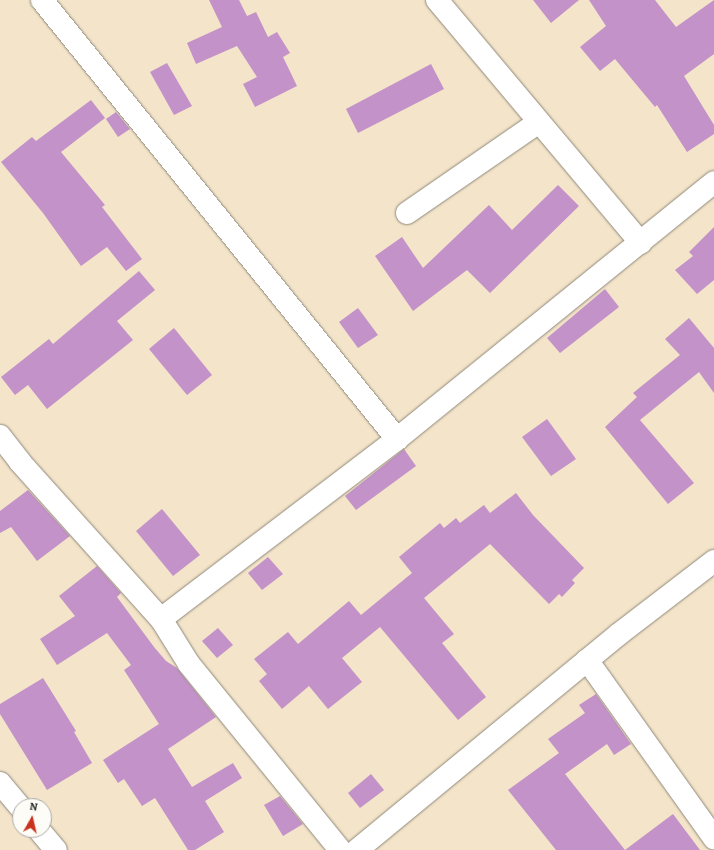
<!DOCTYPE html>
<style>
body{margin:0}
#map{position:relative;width:714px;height:850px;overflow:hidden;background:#f3e4ca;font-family:Alegreya,serif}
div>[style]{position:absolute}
.building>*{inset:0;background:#c292c8}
.roads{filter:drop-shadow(0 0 1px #8f887a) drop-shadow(0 0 1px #8f887a)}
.minor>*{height:22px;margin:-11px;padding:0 11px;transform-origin:11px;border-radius:11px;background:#fff}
span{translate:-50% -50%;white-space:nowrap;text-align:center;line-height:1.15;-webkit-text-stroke:3.5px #fdfcf7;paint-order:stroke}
.north{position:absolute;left:12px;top:798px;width:40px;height:40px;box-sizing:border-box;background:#fdfcf7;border:1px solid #a9a8a5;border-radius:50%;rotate:8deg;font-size:11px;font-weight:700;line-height:16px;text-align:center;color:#2b2b2b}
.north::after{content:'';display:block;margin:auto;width:14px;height:18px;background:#c8321e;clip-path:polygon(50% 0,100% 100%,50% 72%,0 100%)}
</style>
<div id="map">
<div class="building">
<i style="clip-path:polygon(209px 0,239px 0,247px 16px,256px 12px,268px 37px,277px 32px,290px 53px,283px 57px,297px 86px,255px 107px,243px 84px,257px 77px,237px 46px,196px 64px,187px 43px,222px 27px)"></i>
<i style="clip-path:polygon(533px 0,579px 0,551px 23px)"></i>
<i style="clip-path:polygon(589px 0,655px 0,676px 27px,714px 0,714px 54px,684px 76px,714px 125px,714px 134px,687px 152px,657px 105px,655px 107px,615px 59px,600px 71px,580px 47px,606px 26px)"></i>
<i style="clip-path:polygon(167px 63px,192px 106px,174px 115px,150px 72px)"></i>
<i style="clip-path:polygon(431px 64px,444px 89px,358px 133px,346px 109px)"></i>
<i style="clip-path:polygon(91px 100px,105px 118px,61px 152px,105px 205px,102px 207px,142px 259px,126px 271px,107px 247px,81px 266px,43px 213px,1px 162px,32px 137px,36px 141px)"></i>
<i style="clip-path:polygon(116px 112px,130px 129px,118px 137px,106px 119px)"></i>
<i style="clip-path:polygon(558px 185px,579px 206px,490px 293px,467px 270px,413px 311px,375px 256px,402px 237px,423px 268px,489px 205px,512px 230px)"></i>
<i style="clip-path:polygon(714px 227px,714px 280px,697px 294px,675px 270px,693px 256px,689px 252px)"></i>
<i style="clip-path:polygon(139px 271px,155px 290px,117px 321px,133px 340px,47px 409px,28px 385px,15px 395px,1px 377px,49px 339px,53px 344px)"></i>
<i style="clip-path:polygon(605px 289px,619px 307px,560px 353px,547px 338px)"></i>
<i style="clip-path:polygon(358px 308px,378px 335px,358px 348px,339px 322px)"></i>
<i style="clip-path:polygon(689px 318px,714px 348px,714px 393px,699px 372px,640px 420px,694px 483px,668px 504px,605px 427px,637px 397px,633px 393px,680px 355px,665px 339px)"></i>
<i style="clip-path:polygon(174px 328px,212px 375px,187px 395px,149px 349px)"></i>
<i style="clip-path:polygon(547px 419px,576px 459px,551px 476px,522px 437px)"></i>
<i style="clip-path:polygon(404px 449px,416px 466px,356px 510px,345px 496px)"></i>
<i style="clip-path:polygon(28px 490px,70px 536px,37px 561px,11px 527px,0 533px,0 511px)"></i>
<i style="clip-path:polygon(516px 493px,533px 515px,584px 568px,572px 580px,575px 583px,562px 597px,559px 594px,549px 604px,490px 544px,424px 598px,454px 634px,442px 643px,486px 697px,458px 720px,380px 627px,342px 658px,362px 682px,328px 709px,309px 686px,282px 709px,259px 681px,267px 674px,254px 659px,288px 632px,298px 644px,349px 601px,361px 615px,412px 573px,399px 557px,440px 523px,444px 528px,456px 518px,460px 523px,484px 505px,490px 513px)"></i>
<i style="clip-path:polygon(162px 509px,200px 555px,173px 576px,136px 531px)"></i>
<i style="clip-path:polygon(268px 557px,283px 574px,262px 590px,248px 573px)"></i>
<i style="clip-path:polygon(97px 566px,121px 593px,117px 597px,154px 647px,166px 661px,177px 668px,216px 717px,168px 749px,192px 787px,233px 763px,242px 778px,205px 801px,224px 832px,195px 850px,188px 850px,155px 798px,142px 806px,124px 779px,118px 783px,103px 760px,159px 724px,124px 670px,131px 665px,107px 633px,57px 665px,40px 639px,75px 616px,59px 596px)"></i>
<i style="clip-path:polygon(218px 628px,233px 645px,217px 658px,202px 641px)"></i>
<i style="clip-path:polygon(43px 678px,76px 731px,74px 732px,92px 763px,47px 790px,0 714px,0 704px)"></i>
<i style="clip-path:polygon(596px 694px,631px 744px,614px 755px,607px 744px,565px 774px,625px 850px,556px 850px,508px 790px,559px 753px,548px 739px,585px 713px,579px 705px)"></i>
<i style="clip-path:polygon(371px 774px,384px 790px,360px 808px,348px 793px)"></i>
<i style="clip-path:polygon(280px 796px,303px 824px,283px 836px,264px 805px)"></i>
<i style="clip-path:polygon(673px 814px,700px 850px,625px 850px)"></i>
</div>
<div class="roads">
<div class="minor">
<i style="left:42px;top:0;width:565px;rotate:51.04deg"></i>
<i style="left:437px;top:0;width:317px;rotate:50deg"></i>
<i style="left:407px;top:213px;width:160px;rotate:-34.6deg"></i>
<i style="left:0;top:436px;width:33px;rotate:52deg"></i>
<i style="left:20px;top:462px;width:211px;rotate:48.1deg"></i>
<i style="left:161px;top:619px;width:53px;rotate:58.1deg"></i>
<i style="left:189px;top:664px;width:240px;rotate:50.9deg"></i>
<i style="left:161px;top:619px;width:297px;rotate:-37.3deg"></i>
<i style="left:397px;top:439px;width:408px;rotate:-39deg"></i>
<i style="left:587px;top:660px;width:219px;rotate:54.5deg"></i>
<i style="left:0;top:783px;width:31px;rotate:50deg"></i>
<i style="left:39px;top:830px;width:26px;rotate:50deg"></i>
<i style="left:357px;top:850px;width:340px;rotate:-39.5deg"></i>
<i style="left:619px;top:634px;width:120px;rotate:-37.5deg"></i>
</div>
</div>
<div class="north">N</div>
</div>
